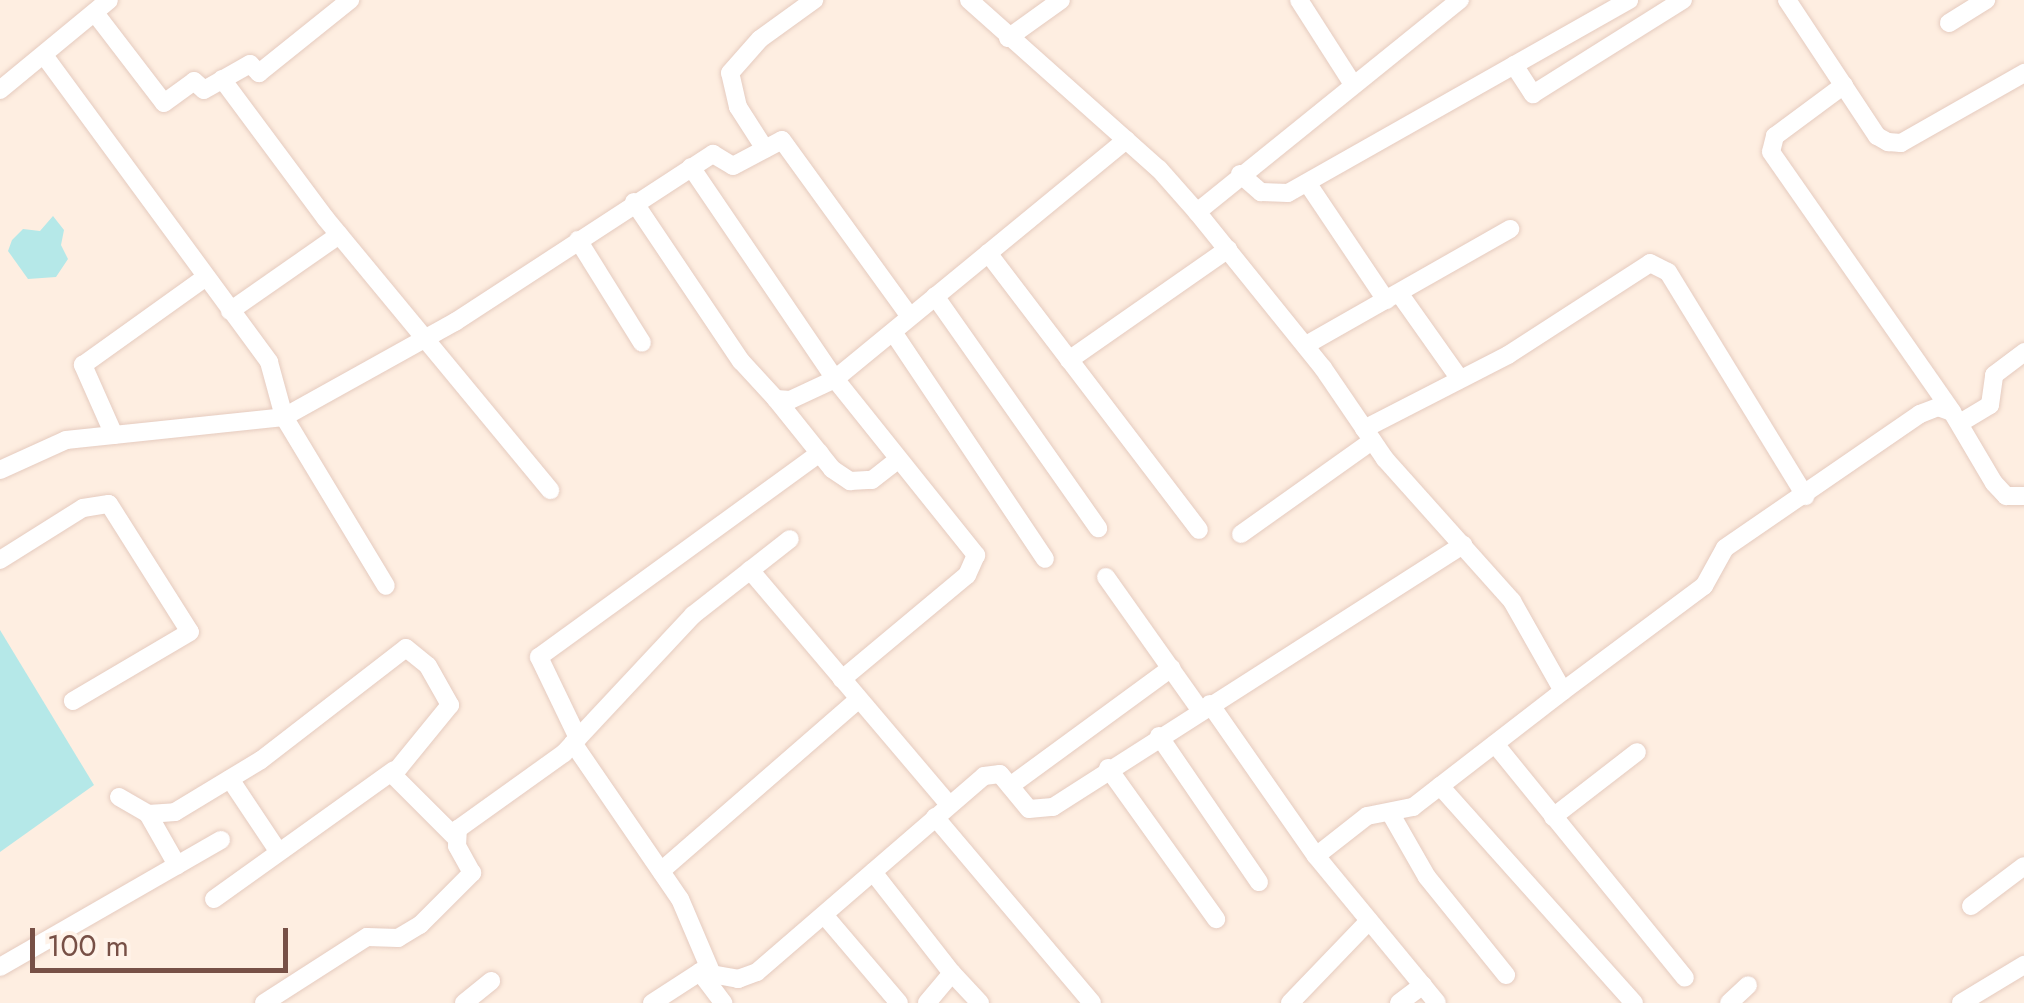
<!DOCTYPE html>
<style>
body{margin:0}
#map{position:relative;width:2024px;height:1003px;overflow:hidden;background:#feeee1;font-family:Jost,sans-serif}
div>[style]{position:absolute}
.water>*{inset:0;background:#b5e8e8}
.roads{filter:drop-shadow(0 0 2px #e5cbbf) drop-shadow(0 0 2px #e5cbbf)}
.minor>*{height:18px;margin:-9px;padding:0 9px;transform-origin:9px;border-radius:9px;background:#fff}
span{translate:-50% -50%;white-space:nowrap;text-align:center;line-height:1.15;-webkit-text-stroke:9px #fff3e9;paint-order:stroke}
.scale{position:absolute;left:30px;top:928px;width:258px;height:45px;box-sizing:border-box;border:5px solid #775046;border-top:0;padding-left:12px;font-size:30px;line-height:35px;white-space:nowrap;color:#775046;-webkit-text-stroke:8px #fff3e9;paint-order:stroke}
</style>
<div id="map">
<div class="water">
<i style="clip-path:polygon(53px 216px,64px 230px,61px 245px,68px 259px,56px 277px,28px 279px,8px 251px,12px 240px,23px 229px,40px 231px)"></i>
<i style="clip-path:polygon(0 630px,94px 785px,0 852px)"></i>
</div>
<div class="roads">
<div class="minor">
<i style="left:969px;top:0;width:254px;rotate:41.7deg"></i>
<i style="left:1159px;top:169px;width:57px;rotate:48.5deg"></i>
<i style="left:1197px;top:212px;width:201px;rotate:51.1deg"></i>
<i style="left:1323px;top:368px;width:110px;rotate:55.7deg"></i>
<i style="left:1385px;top:459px;width:191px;rotate:48.2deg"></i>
<i style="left:1512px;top:601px;width:103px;rotate:60.5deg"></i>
<i style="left:1563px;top:691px;width:176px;rotate:-36.7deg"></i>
<i style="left:1704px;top:586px;width:43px;rotate:-61.1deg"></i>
<i style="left:1725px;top:548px;width:237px;rotate:-34.5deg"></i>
<i style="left:1920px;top:414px;width:19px;rotate:-21deg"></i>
<i style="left:1938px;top:407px;width:15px;rotate:20deg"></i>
<i style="left:1952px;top:412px;width:82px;rotate:59.4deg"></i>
<i style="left:1994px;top:483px;width:18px;rotate:47deg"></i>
<i style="left:2006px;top:496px;width:18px"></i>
<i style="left:1299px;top:0;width:98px;rotate:57.4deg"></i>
<i style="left:1787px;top:0;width:163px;rotate:56.5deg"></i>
<i style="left:1877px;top:136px;width:13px;rotate:29deg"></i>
<i style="left:1888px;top:142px;width:13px;rotate:4deg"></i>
<i style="left:1901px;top:143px;width:142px;rotate:-29.6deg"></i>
<i style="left:95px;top:13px;width:113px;rotate:52.5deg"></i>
<i style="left:164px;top:103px;width:37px;rotate:-36deg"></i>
<i style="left:194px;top:81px;width:13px;rotate:42deg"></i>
<i style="left:204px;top:90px;width:53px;rotate:-29.5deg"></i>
<i style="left:250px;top:64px;width:13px;rotate:45deg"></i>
<i style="left:259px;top:73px;width:117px;rotate:-38.7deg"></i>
<i style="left:1949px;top:23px;width:44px;rotate:-31.9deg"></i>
<i style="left:1008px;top:38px;width:65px;rotate:-35.6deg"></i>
<i style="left:46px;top:58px;width:377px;rotate:53.7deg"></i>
<i style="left:269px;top:362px;width:57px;rotate:74.7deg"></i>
<i style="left:284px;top:417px;width:197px;rotate:58.9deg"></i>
<i style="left:1514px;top:65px;width:35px;rotate:57deg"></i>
<i style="left:1533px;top:94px;width:177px;rotate:-32.1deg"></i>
<i style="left:222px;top:79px;width:174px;rotate:53.4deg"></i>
<i style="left:326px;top:219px;width:352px;rotate:50.4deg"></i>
<i style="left:1844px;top:85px;width:86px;rotate:143.5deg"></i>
<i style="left:1775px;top:136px;width:16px;rotate:104deg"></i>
<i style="left:1771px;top:152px;width:316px;rotate:55.1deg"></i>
<i style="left:0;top:90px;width:141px;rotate:-39.5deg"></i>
<i style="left:765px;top:149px;width:50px;rotate:-122.7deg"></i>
<i style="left:738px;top:107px;width:35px;rotate:-103deg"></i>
<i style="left:730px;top:73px;width:45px;rotate:-48.6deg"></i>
<i style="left:760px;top:39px;width:67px;rotate:-35.8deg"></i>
<i style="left:691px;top:167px;width:256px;rotate:55.8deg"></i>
<i style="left:835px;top:379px;width:226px;rotate:51.3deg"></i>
<i style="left:976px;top:555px;width:22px;rotate:114deg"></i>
<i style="left:967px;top:575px;width:163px;rotate:140.2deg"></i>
<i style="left:1240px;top:174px;width:28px;rotate:41deg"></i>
<i style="left:1261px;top:192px;width:27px;rotate:2deg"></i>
<i style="left:1288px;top:193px;width:392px;rotate:-29.5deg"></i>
<i style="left:1308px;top:184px;width:140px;rotate:56.1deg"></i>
<i style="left:634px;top:202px;width:192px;rotate:56.1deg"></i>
<i style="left:741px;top:361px;width:52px;rotate:47.4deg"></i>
<i style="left:776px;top:399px;width:14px;rotate:4deg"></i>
<i style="left:790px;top:400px;width:50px;rotate:-25deg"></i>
<i style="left:835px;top:379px;width:377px;rotate:-39.4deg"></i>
<i style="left:1197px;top:212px;width:338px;rotate:-38.9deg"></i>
<i style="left:578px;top:240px;width:121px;rotate:58.1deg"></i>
<i style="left:988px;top:253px;width:348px;rotate:52.7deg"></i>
<i style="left:1399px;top:293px;width:105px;rotate:54.7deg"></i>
<i style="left:935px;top:296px;width:284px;rotate:54.9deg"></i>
<i style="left:230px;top:311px;width:133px;rotate:-34.9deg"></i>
<i style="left:893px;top:332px;width:273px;rotate:56.2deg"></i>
<i style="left:1306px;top:345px;width:235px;rotate:-29.6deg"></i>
<i style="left:1069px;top:360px;width:194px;rotate:-34.9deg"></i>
<i style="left:776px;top:399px;width:90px;rotate:51.3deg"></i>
<i style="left:832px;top:469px;width:22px;rotate:34deg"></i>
<i style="left:850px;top:481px;width:22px;rotate:-3deg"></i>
<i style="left:872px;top:480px;width:33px;rotate:-38deg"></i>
<i style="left:1960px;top:423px;width:35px;rotate:-31deg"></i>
<i style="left:1990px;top:405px;width:30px;rotate:-82deg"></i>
<i style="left:1994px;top:375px;width:38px;rotate:-37deg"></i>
<i style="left:1364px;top:429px;width:162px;rotate:-27.2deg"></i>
<i style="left:1508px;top:355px;width:169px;rotate:-32.9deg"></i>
<i style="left:1650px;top:263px;width:20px;rotate:27deg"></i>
<i style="left:1668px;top:272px;width:263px;rotate:58.5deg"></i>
<i style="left:114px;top:435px;width:77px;rotate:-113.9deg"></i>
<i style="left:83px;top:365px;width:148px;rotate:-35.6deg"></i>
<i style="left:0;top:470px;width:72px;rotate:-24.4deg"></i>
<i style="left:66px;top:440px;width:219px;rotate:-6deg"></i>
<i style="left:284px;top:417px;width:196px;rotate:-29.1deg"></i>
<i style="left:455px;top:322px;width:308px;rotate:-33.1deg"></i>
<i style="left:713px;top:154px;width:23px;rotate:31deg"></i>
<i style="left:733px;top:166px;width:55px;rotate:-28deg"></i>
<i style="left:782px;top:140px;width:218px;rotate:54.1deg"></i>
<i style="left:1241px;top:534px;width:161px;rotate:-35.4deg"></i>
<i style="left:0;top:560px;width:98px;rotate:-32.1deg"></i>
<i style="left:83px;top:508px;width:26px;rotate:-9deg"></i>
<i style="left:109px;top:504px;width:151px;rotate:57.7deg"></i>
<i style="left:190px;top:632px;width:136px;rotate:149.5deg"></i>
<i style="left:750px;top:570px;width:308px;rotate:49.7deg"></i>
<i style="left:1106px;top:577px;width:163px;rotate:54.7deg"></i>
<i style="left:1210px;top:704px;width:185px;rotate:55.1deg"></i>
<i style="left:1316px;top:856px;width:190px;rotate:50.5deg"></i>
<i style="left:1159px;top:736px;width:177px;rotate:55.6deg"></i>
<i style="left:578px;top:738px;width:90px;rotate:-115.7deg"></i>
<i style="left:539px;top:657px;width:347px;rotate:-36deg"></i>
<i style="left:573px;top:743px;width:189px;rotate:55.6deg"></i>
<i style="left:680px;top:899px;width:82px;rotate:66.9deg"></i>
<i style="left:1495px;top:744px;width:301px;rotate:50.9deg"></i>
<i style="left:1108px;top:768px;width:186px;rotate:54.4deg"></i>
<i style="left:230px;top:779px;width:87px;rotate:56.3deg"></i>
<i style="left:1010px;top:786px;width:200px;rotate:-36.2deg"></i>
<i style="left:1440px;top:786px;width:291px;rotate:48.2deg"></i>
<i style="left:119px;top:797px;width:34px;rotate:30deg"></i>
<i style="left:148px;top:814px;width:27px;rotate:-4deg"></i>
<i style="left:175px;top:812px;width:100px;rotate:-31.2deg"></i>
<i style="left:261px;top:760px;width:183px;rotate:-37.7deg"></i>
<i style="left:406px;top:648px;width:28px;rotate:39deg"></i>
<i style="left:428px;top:666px;width:45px;rotate:60.6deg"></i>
<i style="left:450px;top:705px;width:90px;rotate:129.2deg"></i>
<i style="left:393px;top:775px;width:89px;rotate:45deg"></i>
<i style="left:148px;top:814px;width:59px;rotate:60.4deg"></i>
<i style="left:1392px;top:816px;width:70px;rotate:60.2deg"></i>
<i style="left:1427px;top:877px;width:126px;rotate:51.1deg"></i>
<i style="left:935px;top:817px;width:243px;rotate:49.8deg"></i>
<i style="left:1553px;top:817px;width:106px;rotate:-37.7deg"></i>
<i style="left:1316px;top:856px;width:65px;rotate:-38.1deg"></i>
<i style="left:1367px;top:816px;width:47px;rotate:-11.1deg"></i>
<i style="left:1413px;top:807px;width:190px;rotate:-37.7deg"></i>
<i style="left:661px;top:871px;width:262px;rotate:-41deg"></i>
<i style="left:873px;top:872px;width:128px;rotate:52deg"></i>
<i style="left:952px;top:973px;width:39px;rotate:130deg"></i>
<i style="left:214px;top:899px;width:221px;rotate:-35.6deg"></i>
<i style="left:1971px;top:906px;width:66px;rotate:-37deg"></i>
<i style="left:825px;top:916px;width:114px;rotate:49.6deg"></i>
<i style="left:0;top:967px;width:255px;rotate:-29.9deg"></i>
<i style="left:700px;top:972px;width:39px;rotate:53deg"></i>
<i style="left:952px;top:973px;width:41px;rotate:47deg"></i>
<i style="left:264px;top:1003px;width:122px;rotate:-32.7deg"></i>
<i style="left:367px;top:937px;width:31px;rotate:2deg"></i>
<i style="left:398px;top:938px;width:26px;rotate:-31deg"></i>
<i style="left:420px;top:925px;width:74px;rotate:-45deg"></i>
<i style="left:472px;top:873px;width:31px;rotate:-119deg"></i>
<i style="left:457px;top:846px;width:17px;rotate:-87deg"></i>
<i style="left:458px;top:829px;width:130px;rotate:-35.6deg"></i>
<i style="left:564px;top:753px;width:189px;rotate:-46.9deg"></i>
<i style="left:693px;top:615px;width:123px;rotate:-38.1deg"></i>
<i style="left:464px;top:1003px;width:35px;rotate:-39deg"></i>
<i style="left:652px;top:1003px;width:57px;rotate:-32.9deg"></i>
<i style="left:700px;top:972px;width:39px;rotate:10deg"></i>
<i style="left:738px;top:979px;width:20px;rotate:-20deg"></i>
<i style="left:757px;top:972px;width:300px;rotate:-40.8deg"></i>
<i style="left:984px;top:776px;width:16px;rotate:-7deg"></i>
<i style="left:1000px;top:774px;width:45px;rotate:50.4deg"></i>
<i style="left:1029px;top:809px;width:24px;rotate:-5deg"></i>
<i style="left:1053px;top:807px;width:487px;rotate:-32.6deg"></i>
<i style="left:1290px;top:1003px;width:114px;rotate:-46.1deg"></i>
<i style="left:1399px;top:1003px;width:30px;rotate:-37deg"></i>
<i style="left:1729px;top:1003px;width:26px;rotate:-43deg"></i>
<i style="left:1961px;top:1003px;width:74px;rotate:-31.1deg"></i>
</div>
</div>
<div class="scale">100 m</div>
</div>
